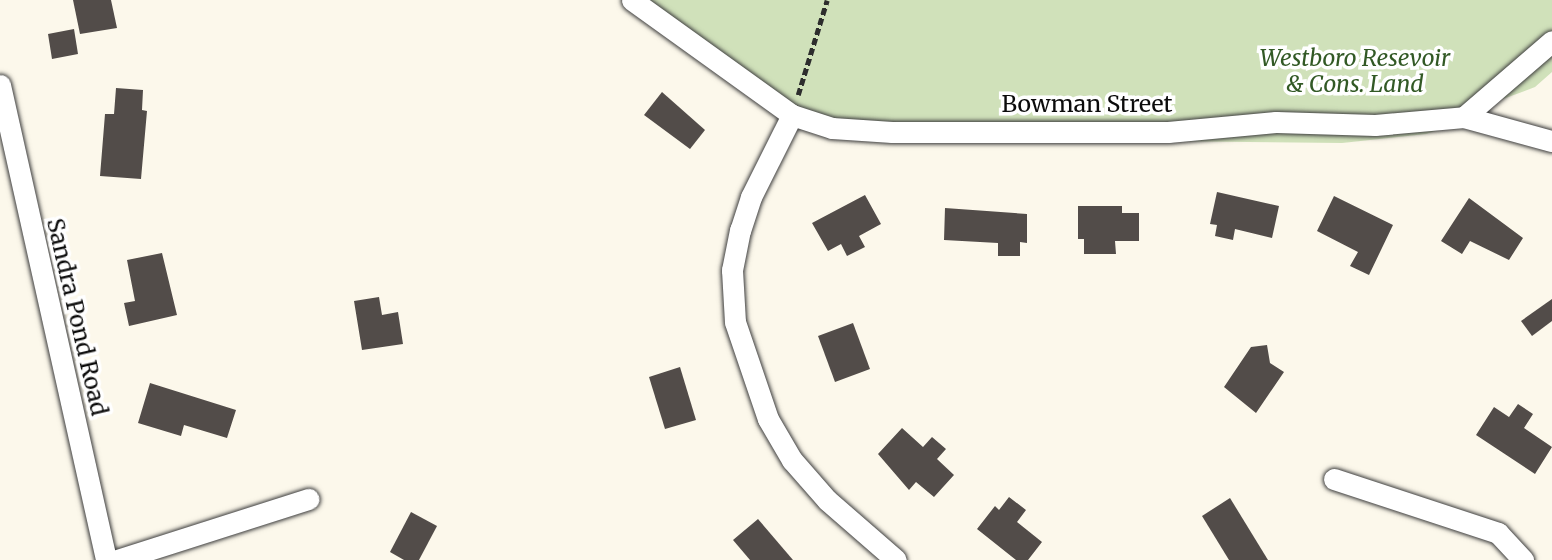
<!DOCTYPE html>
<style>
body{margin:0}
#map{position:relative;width:1552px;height:560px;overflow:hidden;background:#fcf8eb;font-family:Merriweather,serif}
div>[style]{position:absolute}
.green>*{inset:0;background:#d0e1ba}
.building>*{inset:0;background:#524c49}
.path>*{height:4.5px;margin-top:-2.25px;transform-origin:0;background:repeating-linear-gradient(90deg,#2d2d2d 0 7px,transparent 0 10.5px)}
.roads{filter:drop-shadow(0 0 2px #3e3e3e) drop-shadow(0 0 2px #3e3e3e)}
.street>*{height:21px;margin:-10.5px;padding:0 10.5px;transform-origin:10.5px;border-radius:10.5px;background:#fff}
span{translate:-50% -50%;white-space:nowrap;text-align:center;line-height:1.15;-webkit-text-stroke:7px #fff;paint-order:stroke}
.park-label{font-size:23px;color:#325925;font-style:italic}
.street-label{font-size:23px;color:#0b0b0b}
</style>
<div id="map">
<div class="green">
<i style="clip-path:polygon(646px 0,1552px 0,1552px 72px,1535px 87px,1495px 102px,1472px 119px,1426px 134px,1342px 143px,978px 139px,827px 129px)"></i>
</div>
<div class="building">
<i style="clip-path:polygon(73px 0,111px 0,117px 28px,80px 34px)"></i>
<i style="clip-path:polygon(74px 29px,78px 54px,52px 59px,48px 34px)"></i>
<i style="clip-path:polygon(116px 88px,143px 90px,142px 110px,147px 111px,141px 179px,100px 176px,105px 114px,114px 114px)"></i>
<i style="clip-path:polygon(662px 92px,705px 130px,690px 149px,644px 115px)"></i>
<i style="clip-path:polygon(1217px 192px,1279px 206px,1272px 238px,1235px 229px,1233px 240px,1215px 236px,1217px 225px,1210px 224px)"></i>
<i style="clip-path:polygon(865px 195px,881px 224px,859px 236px,865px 247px,847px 256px,841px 244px,828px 251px,812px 223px)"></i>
<i style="clip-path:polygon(1334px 196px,1393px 225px,1369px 275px,1350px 266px,1358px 252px,1317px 231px)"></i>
<i style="clip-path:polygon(1469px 198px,1523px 238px,1509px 260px,1470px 241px,1462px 254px,1441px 241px)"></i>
<i style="clip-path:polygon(1078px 206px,1122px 206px,1122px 213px,1139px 213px,1139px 241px,1115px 241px,1116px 254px,1084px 254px,1084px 239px,1078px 239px)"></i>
<i style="clip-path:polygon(945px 208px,1027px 214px,1027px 243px,1020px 242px,1020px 256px,998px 256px,998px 243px,944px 240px)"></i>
<i style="clip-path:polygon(162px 253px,177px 315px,129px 326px,124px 303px,135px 301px,127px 260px)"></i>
<i style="clip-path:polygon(379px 297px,382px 315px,398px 312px,403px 344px,362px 350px,354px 301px)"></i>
<i style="clip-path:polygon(1552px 299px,1552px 321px,1532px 336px,1521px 321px)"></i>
<i style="clip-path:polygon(853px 323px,870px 369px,835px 382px,818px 336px)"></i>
<i style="clip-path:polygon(1267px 345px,1270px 363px,1284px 372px,1256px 413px,1224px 387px,1251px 347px)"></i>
<i style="clip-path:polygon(680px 367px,696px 420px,665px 429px,649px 377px)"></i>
<i style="clip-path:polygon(150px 383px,236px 410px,227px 438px,184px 425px,181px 436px,138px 423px)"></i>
<i style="clip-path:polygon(1518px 404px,1533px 414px,1524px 428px,1552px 447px,1535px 474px,1476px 435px,1494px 407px,1509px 417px)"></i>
<i style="clip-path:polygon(902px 428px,923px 447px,932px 437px,946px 449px,937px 459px,954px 475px,934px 497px,916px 482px,909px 490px,878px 454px)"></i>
<i style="clip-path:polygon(1009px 497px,1026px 510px,1017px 522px,1042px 542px,1028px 560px,1016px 560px,977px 529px,995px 506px,999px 510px)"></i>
<i style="clip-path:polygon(1230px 498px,1268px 560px,1229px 560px,1202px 516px)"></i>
<i style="clip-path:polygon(411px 512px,437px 526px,419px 560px,404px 560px,390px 552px)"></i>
<i style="clip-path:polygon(758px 519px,793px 560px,750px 560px,733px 540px)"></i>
</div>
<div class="path">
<i style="left:798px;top:95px;width:99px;rotate:-73deg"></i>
</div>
<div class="roads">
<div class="street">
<i style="left:632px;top:0;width:197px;rotate:35.7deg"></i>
<i style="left:792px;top:115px;width:42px;rotate:18deg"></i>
<i style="left:832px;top:128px;width:60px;rotate:3.8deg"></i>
<i style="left:892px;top:132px;width:276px"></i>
<i style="left:1168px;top:132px;width:108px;rotate:-5.3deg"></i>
<i style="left:1276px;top:122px;width:99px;rotate:1.7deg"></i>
<i style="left:1375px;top:125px;width:89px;rotate:-5.1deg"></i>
<i style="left:1464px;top:117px;width:116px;rotate:-40.8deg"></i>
<i style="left:0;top:85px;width:487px;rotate:77.4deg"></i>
<i style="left:792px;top:115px;width:92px;rotate:116.6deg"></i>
<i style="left:751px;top:197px;width:35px;rotate:108deg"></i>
<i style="left:740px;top:230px;width:41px;rotate:101.3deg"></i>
<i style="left:732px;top:270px;width:52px;rotate:86.7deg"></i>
<i style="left:735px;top:322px;width:102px;rotate:71.2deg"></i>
<i style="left:768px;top:419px;width:48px;rotate:59.7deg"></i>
<i style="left:792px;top:460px;width:53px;rotate:48.8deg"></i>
<i style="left:827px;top:500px;width:91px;rotate:41deg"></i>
<i style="left:1464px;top:117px;width:91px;rotate:15.3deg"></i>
<i style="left:1334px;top:479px;width:173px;rotate:18.2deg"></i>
<i style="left:1498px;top:533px;width:37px;rotate:47deg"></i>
<i style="left:117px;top:560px;width:201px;rotate:-17.7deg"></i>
</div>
</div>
<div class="park-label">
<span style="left:1355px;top:71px">Westboro Resevoir<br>&amp; Cons. Land</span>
</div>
<div class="street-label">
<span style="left:1087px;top:104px">Bowman Street</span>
<span style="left:77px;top:317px;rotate:77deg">Sandra Pond Road</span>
</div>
</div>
